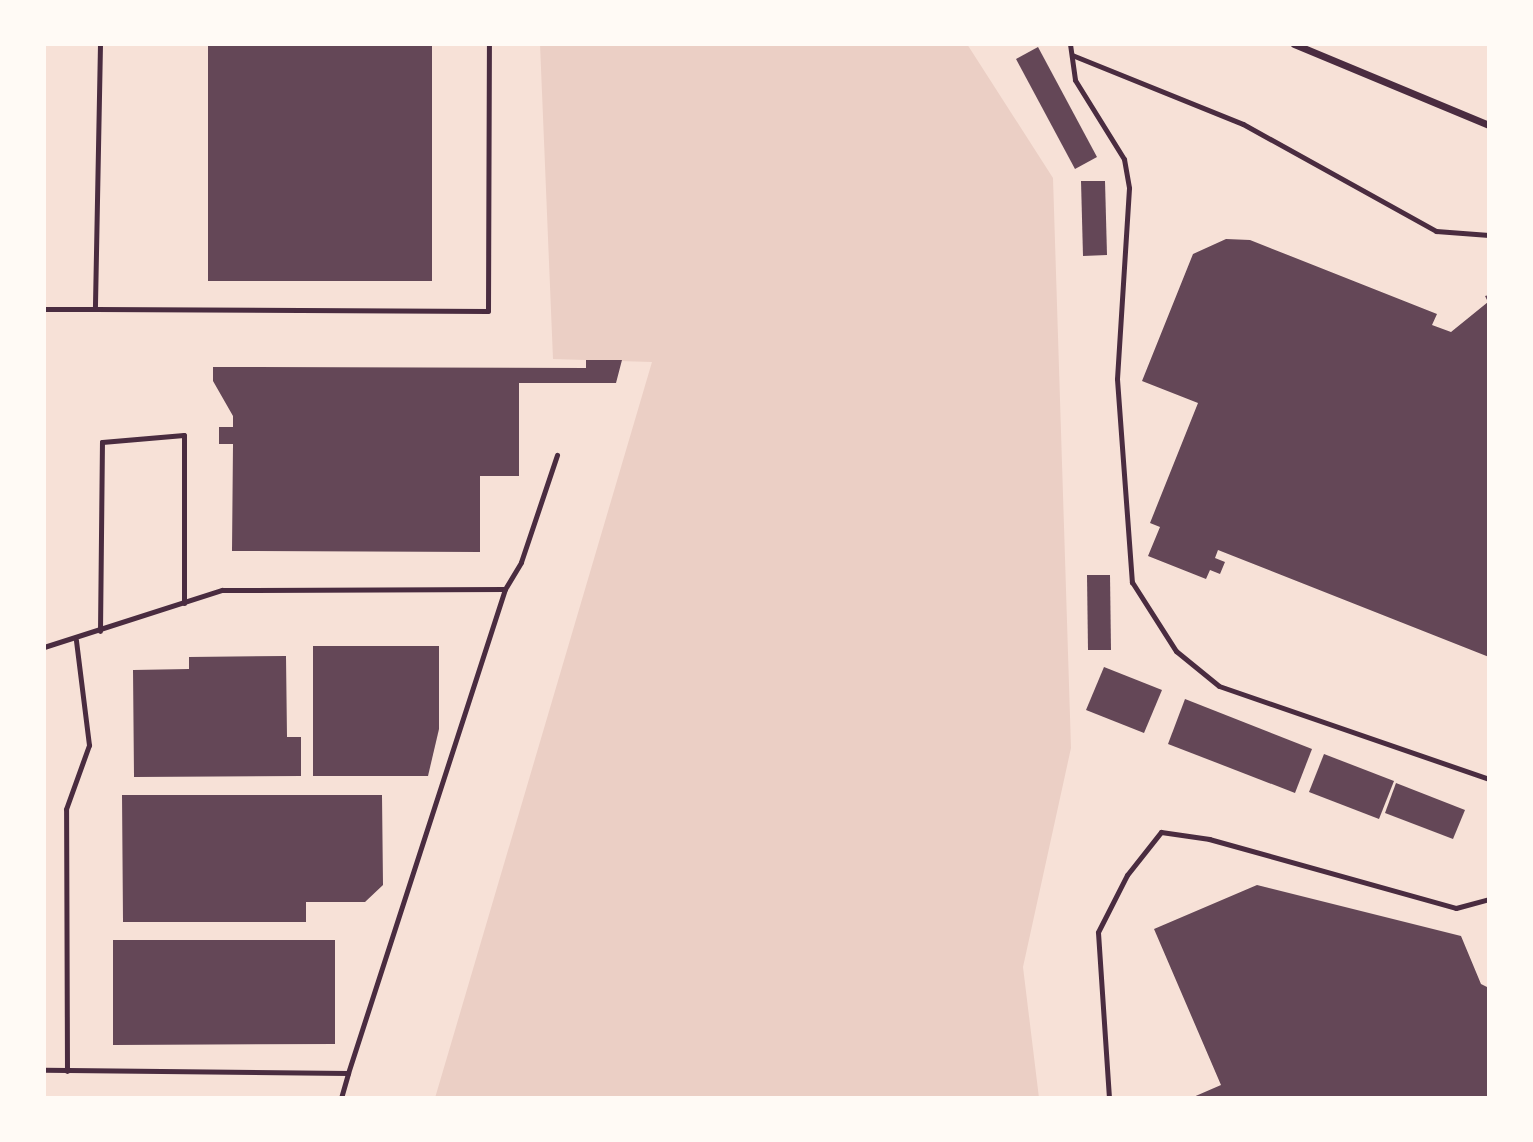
<!DOCTYPE html>
<style>
body{margin:0}
#map{position:relative;width:1533px;height:1142px;overflow:hidden;background:#f7e1d7;font-family:"Playfair Display",serif}
div>[style]{position:absolute}
.green>*{inset:0;background:#ebcfc5}
.building>*{inset:0;background:#644757}
.service>*{height:5px;margin:-2.5px;padding:0 2.5px;transform-origin:2.5px;border-radius:2.5px;background:#4a2c40}
.minor>*{height:7px;margin:-3.5px;padding:0 3.5px;transform-origin:3.5px;border-radius:3.5px;background:#4a2c40}
span{translate:-50% -50%;white-space:nowrap;text-align:center;line-height:1.15;-webkit-text-stroke:5px #fffaf5;paint-order:stroke}
.frame{position:absolute;inset:0;border:46px solid #fffaf5;pointer-events:none}
</style>
<div id="map">
<div class="green">
<i style="clip-path:polygon(540px 44px,967px 44px,1053px 178px,1071px 748px,1023px 967px,1039px 1098px,435px 1098px,652px 362px,553px 359px)"></i>
</div>
<div class="building">
<i style="clip-path:polygon(208px 44px,432px 44px,432px 281px,208px 281px)"></i>
<i style="clip-path:polygon(1038px 47px,1097px 157px,1075px 169px,1016px 59px)"></i>
<i style="clip-path:polygon(1081px 181px,1105px 181px,1107px 255px,1083px 256px)"></i>
<i style="clip-path:polygon(1226px 239px,1250px 240px,1437px 314px,1432px 325px,1451px 332px,1488px 302px,1485px 296px,1489px 295px,1489px 657px,1218px 550px,1215px 558px,1225px 562px,1220px 574px,1210px 570px,1206px 579px,1148px 556px,1160px 527px,1150px 523px,1198px 403px,1142px 381px,1193px 254px)"></i>
<i style="clip-path:polygon(586px 360px,622px 360px,616px 383px,519px 383px,519px 476px,480px 476px,480px 552px,232px 551px,233px 444px,219px 444px,219px 427px,233px 427px,233px 416px,213px 381px,213px 367px,586px 368px)"></i>
<i style="clip-path:polygon(1087px 575px,1110px 575px,1111px 650px,1088px 650px)"></i>
<i style="clip-path:polygon(313px 646px,439px 646px,439px 729px,428px 776px,313px 776px)"></i>
<i style="clip-path:polygon(286px 656px,287px 737px,301px 737px,301px 776px,134px 777px,133px 670px,189px 669px,189px 657px)"></i>
<i style="clip-path:polygon(1104px 667px,1162px 690px,1144px 733px,1086px 710px)"></i>
<i style="clip-path:polygon(1185px 699px,1312px 749px,1295px 793px,1168px 744px)"></i>
<i style="clip-path:polygon(1324px 754px,1394px 781px,1379px 819px,1309px 792px)"></i>
<i style="clip-path:polygon(1396px 783px,1465px 810px,1453px 839px,1385px 813px)"></i>
<i style="clip-path:polygon(122px 795px,382px 795px,383px 885px,365px 902px,306px 902px,306px 922px,123px 922px)"></i>
<i style="clip-path:polygon(1257px 885px,1461px 936px,1481px 984px,1489px 988px,1489px 1098px,1191px 1098px,1221px 1085px,1154px 929px)"></i>
<i style="clip-path:polygon(113px 940px,335px 940px,335px 1044px,113px 1045px)"></i>
</div>
<div class="service">
<i style="left:100px;top:44px;width:265px;rotate:91.1deg"></i>
<i style="left:95px;top:309px;width:393px;rotate:0.3deg"></i>
<i style="left:488px;top:311px;width:267px;rotate:-89.8deg"></i>
<i style="left:1070px;top:44px;width:36px;rotate:82deg"></i>
<i style="left:1075px;top:80px;width:93px;rotate:58.2deg"></i>
<i style="left:1124px;top:159px;width:29px;rotate:80deg"></i>
<i style="left:1129px;top:188px;width:191px;rotate:93.6deg"></i>
<i style="left:1117px;top:379px;width:204px;rotate:85.8deg"></i>
<i style="left:1132px;top:582px;width:82px;rotate:57.5deg"></i>
<i style="left:1176px;top:651px;width:55px;rotate:39.1deg"></i>
<i style="left:1219px;top:686px;width:286px;rotate:19deg"></i>
<i style="left:1072px;top:55px;width:184px;rotate:22deg"></i>
<i style="left:1243px;top:124px;width:221px;rotate:29deg"></i>
<i style="left:1436px;top:231px;width:53px;rotate:4.3deg"></i>
<i style="left:44px;top:309px;width:51px"></i>
<i style="left:505px;top:589px;width:31px;rotate:-59deg"></i>
<i style="left:521px;top:562px;width:113px;rotate:-71.4deg"></i>
<i style="left:100px;top:631px;width:189px;rotate:-89.4deg"></i>
<i style="left:102px;top:442px;width:82px;rotate:-4.9deg"></i>
<i style="left:184px;top:435px;width:168px;rotate:90deg"></i>
<i style="left:44px;top:647px;width:187px;rotate:-17.8deg"></i>
<i style="left:222px;top:590px;width:283px;rotate:-0.2deg"></i>
<i style="left:505px;top:589px;width:509px;rotate:107.97deg"></i>
<i style="left:348px;top:1073px;width:304px;rotate:-179.4deg"></i>
<i style="left:67px;top:1071px;width:262px;rotate:-90.2deg"></i>
<i style="left:66px;top:809px;width:68px;rotate:-70.2deg"></i>
<i style="left:89px;top:745px;width:106px;rotate:-97.1deg"></i>
<i style="left:341px;top:1098px;width:26px;rotate:-74deg"></i>
<i style="left:1109px;top:1098px;width:166px;rotate:-93.8deg"></i>
<i style="left:1098px;top:932px;width:64px;rotate:-63deg"></i>
<i style="left:1127px;top:875px;width:55px;rotate:-51.7deg"></i>
<i style="left:1161px;top:832px;width:49px;rotate:8.3deg"></i>
<i style="left:1209px;top:839px;width:256px;rotate:15.6deg"></i>
<i style="left:1456px;top:908px;width:34px;rotate:-15deg"></i>
</div>
<div class="minor">
<i style="left:1294px;top:44px;width:211px;rotate:22.6deg"></i>
</div>
<div class="frame"></div>
</div>
